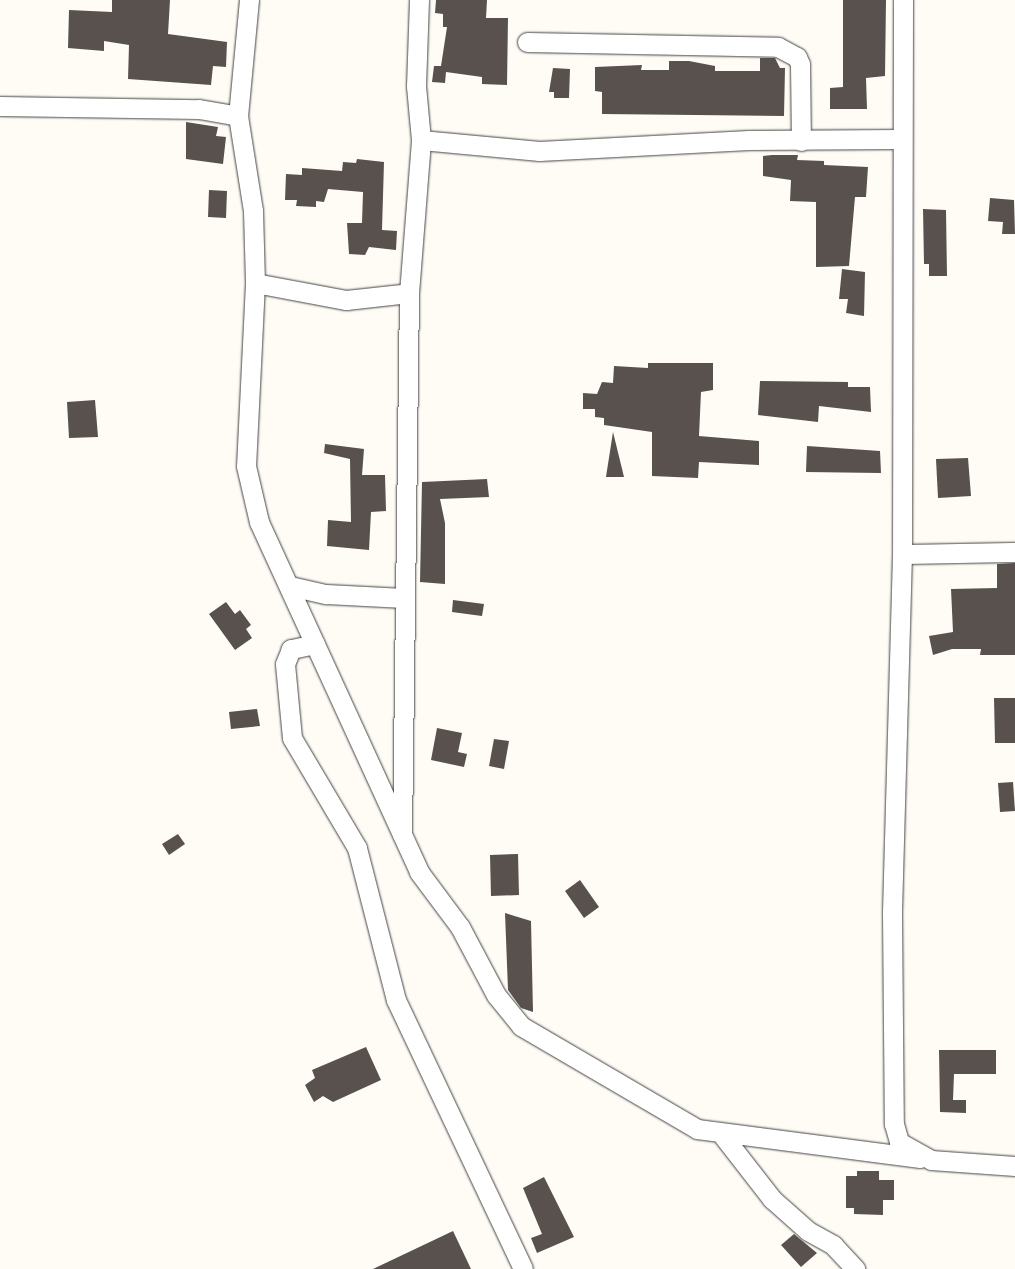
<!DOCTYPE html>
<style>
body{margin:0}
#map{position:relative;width:1015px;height:1269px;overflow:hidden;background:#fefcf5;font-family:"Roboto Serif",serif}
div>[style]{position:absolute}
.building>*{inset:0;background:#58514e}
.roads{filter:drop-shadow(0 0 1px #434343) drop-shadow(0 0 1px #434343)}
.street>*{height:19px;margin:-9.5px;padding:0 9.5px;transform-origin:9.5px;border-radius:9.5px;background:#fff}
span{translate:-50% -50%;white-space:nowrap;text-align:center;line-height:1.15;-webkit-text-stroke:5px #fff;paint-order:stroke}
</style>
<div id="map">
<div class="building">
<i style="clip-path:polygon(112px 0,170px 0,168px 34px,227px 42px,226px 67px,213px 66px,211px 85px,128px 79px,129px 45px,104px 41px,104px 51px,68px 48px,69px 10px,112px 12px)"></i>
<i style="clip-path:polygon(436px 0,487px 0,486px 18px,508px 18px,507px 85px,482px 84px,482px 77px,446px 72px,445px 83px,432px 82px,434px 66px,441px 66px,447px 27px,443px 27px,443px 14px,435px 13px)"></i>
<i style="clip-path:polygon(843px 0,886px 0,885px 76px,866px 78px,867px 109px,830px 109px,830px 88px,843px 87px)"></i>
<i style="clip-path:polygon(760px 58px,775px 58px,780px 68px,785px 68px,784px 116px,602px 114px,602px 92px,595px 91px,595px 67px,642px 65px,641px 70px,669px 70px,669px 61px,689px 61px,715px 66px,715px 71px,760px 71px)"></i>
<i style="clip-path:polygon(553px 68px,570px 69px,569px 98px,554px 98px,554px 92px,549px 92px)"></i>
<i style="clip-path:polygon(186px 122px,218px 127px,216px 136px,226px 137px,223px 164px,186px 159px)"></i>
<i style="clip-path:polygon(772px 155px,798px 155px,797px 160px,824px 161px,824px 165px,868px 167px,866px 197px,855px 197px,849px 266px,816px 267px,816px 202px,790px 201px,791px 180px,763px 176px,763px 156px)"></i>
<i style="clip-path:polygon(357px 159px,384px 162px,382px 230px,397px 231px,396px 250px,369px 247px,365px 255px,349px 254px,347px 223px,362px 223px,363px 192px,328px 189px,324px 202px,316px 201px,316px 207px,296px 206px,297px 200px,285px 200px,286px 174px,302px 175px,302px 168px,342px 171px,343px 162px,356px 163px)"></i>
<i style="clip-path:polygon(209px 190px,227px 191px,226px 218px,208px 217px)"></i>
<i style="clip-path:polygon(990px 198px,1014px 200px,1015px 234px,1002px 234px,1003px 222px,988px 221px)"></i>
<i style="clip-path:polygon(923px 209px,946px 210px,947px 276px,929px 276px,929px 264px,924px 264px)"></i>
<i style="clip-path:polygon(842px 269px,865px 272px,864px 316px,846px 313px,848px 299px,839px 299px)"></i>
<i style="clip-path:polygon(648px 363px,713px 363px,713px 390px,701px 392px,699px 436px,759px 441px,759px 465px,699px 462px,698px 478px,652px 476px,652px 432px,604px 425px,604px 418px,595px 417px,595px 409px,583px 409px,583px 393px,597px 394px,602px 382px,613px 383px,614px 366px,648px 368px)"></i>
<i style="clip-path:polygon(760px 381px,848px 382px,848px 387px,870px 387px,871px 412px,819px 406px,818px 422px,758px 415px)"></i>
<i style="clip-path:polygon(95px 400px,98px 437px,69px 438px,67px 402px)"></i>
<i style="clip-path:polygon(613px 432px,624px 477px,606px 477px)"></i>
<i style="clip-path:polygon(325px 444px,364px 449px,362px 475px,385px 475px,386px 511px,371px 512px,369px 550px,327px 546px,328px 520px,351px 522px,350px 459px,324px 453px)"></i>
<i style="clip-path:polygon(807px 446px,880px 451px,881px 473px,806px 472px)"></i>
<i style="clip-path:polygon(968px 458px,971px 496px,938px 498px,936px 459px)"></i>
<i style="clip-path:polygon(487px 479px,489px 497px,440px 499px,445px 523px,445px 584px,420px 582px,422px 482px)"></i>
<i style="clip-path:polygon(1015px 563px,1015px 655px,980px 655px,981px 649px,952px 649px,933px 655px,929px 636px,953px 632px,951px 589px,997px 588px,997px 564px)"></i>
<i style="clip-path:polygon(453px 600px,484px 604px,482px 616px,452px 612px)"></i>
<i style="clip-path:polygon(226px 602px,235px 614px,240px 610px,251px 625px,246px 629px,252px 638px,235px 650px,209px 614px)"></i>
<i style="clip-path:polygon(994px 698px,1015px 698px,1015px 743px,995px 743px)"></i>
<i style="clip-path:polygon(257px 709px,260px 726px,231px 729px,229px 712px)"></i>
<i style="clip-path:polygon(437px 728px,462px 733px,458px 752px,467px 754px,464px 767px,431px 760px)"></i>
<i style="clip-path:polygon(494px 739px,509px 741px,504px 769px,489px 766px)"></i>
<i style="clip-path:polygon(1013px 782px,1015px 811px,1000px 812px,998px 783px)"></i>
<i style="clip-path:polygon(178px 834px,185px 844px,169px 855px,162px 844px)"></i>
<i style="clip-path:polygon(518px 854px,519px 895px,491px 896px,490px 855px)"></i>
<i style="clip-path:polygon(580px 880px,599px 907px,584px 918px,565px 891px)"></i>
<i style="clip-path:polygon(505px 913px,531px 921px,533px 1012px,521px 1008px,508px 990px)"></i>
<i style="clip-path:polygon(366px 1047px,381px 1080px,333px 1102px,323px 1096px,314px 1102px,305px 1085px,315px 1078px,312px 1070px)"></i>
<i style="clip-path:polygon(939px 1050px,996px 1050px,996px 1074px,954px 1074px,953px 1100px,966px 1100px,966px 1113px,940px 1112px)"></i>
<i style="clip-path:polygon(857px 1171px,879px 1171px,879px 1180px,894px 1180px,894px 1200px,883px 1200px,883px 1215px,854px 1214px,854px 1208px,846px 1208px,846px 1176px,857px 1176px)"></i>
<i style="clip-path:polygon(544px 1177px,574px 1237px,537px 1253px,531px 1238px,542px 1234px,523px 1188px)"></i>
<i style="clip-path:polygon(453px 1231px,471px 1269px,373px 1269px)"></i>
<i style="clip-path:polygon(794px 1234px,817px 1253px,801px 1267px,781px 1245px)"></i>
</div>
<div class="roads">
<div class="street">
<i style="left:419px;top:0;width:86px;rotate:92deg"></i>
<i style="left:416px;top:86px;width:54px;rotate:84.7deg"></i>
<i style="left:421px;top:140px;width:119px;rotate:5.3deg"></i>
<i style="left:539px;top:151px;width:210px;rotate:-3deg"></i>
<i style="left:749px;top:140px;width:151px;rotate:-0.4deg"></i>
<i style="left:903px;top:0;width:554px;rotate:90.1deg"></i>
<i style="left:902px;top:554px;width:359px;rotate:91.6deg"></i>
<i style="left:892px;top:913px;width:211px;rotate:89.5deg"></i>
<i style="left:894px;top:1124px;width:19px;rotate:74deg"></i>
<i style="left:899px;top:1142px;width:37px;rotate:29deg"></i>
<i style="left:931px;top:1160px;width:84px;rotate:4.1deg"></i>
<i style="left:527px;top:42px;width:251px;rotate:1.1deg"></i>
<i style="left:778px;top:47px;width:21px;rotate:28deg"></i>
<i style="left:797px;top:57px;width:8px;rotate:67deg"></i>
<i style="left:800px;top:64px;width:77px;rotate:89.3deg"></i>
<i style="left:0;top:106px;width:199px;rotate:0.9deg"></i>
<i style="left:199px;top:109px;width:40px;rotate:10deg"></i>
<i style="left:238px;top:116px;width:96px;rotate:81deg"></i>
<i style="left:253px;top:211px;width:72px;rotate:88.4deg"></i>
<i style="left:255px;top:283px;width:93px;rotate:10.6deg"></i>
<i style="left:346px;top:300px;width:63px;rotate:-6.3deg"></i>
<i style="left:409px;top:293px;width:153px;rotate:-85.5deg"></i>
<i style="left:238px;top:116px;width:117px;rotate:-84.6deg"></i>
<i style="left:255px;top:283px;width:183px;rotate:92.8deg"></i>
<i style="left:246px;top:466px;width:57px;rotate:76.9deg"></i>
<i style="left:259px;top:522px;width:385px;rotate:65.4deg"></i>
<i style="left:419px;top:872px;width:69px;rotate:53.3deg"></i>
<i style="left:460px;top:927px;width:77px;rotate:62.1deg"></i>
<i style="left:496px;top:995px;width:40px;rotate:51deg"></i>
<i style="left:521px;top:1026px;width:204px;rotate:30.3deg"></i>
<i style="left:697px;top:1129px;width:225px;rotate:7.4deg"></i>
<i style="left:902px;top:554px;width:113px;rotate:-1deg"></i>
<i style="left:290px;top:586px;width:37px;rotate:13deg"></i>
<i style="left:326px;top:594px;width:78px;rotate:2.9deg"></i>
<i style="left:315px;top:644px;width:25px;rotate:168deg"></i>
<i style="left:291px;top:649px;width:16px;rotate:112deg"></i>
<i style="left:285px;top:664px;width:74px;rotate:84.6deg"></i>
<i style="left:292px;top:738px;width:128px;rotate:59.4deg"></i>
<i style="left:357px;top:848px;width:157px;rotate:75.6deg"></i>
<i style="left:396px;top:1000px;width:297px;rotate:64.7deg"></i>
<i style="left:402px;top:834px;width:541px;rotate:-89.26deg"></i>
<i style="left:723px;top:1136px;width:80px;rotate:52.1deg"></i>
<i style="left:772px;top:1199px;width:48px;rotate:41.6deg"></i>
<i style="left:808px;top:1231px;width:29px;rotate:29deg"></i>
<i style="left:833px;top:1245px;width:33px;rotate:47deg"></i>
</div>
</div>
</div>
